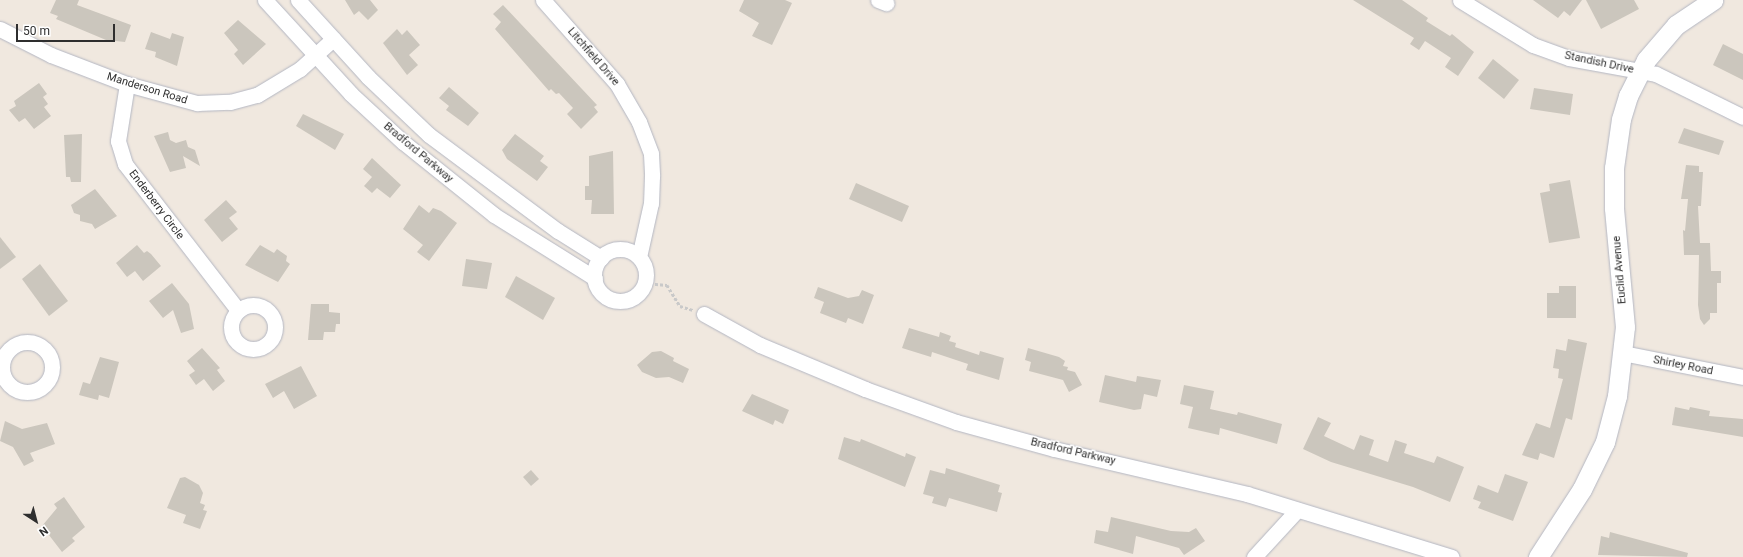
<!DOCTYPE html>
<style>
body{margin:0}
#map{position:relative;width:1743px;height:557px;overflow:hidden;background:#f0e8df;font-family:Roboto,sans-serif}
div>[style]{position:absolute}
.building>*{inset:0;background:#cbc6bd}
.path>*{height:2.5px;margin-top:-1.25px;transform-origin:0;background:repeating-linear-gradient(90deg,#c9c9c9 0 3px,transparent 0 5px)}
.roads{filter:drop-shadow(0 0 1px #b3b6c2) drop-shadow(0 0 1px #b3b6c2)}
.minor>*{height:15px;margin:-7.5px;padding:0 7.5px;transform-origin:7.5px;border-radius:7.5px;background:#fff}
.minor>.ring{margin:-7.5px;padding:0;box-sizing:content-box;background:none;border:15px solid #fff;border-radius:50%}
.tertiary>*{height:19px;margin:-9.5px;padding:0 9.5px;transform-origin:9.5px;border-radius:9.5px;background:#fff}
span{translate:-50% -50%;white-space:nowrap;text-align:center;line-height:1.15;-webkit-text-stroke:3px #fff;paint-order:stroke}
.street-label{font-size:11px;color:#2e2e2e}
.north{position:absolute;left:16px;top:501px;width:40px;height:40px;-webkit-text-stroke:3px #fff;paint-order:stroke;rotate:144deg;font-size:11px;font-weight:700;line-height:16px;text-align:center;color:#2e2e2e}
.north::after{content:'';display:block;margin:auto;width:14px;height:18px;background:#2e2e2e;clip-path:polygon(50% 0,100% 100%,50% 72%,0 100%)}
.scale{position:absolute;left:16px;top:24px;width:99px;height:18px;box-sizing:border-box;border:2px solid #2e2e2e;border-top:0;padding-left:5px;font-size:12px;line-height:14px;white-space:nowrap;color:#2e2e2e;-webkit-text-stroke:3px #fff;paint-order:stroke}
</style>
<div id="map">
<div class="building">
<i style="clip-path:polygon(56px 0,79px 0,77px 5px,131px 25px,125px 42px,106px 40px,56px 19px,58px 16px,50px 13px)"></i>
<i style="clip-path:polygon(345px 0,370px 0,378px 10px,368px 20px,359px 11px,354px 15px)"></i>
<i style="clip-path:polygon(744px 0,785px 0,792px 3px,772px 45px,752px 36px,759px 23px,739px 11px)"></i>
<i style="clip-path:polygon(1353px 0,1402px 0,1428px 18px,1426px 21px,1450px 36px,1452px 34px,1474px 52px,1458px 76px,1445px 67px,1451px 58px,1425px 41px,1419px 50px,1410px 44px,1414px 38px)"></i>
<i style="clip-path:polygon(1533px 0,1582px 0,1570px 16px,1564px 11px,1558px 18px)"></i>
<i style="clip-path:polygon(1586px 0,1634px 0,1639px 9px,1601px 29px)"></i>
<i style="clip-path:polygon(503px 5px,597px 105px,594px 107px,598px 112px,581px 129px,567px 114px,573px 108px,559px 93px,556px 94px,551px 89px,549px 91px,495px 29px,501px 22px,493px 14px)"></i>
<i style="clip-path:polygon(238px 20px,266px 44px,243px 65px,234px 54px,238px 50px,224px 33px)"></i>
<i style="clip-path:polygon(397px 29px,402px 35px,407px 30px,420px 45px,409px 55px,418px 65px,407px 75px,383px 43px)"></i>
<i style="clip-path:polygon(151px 32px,170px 39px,172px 33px,184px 37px,177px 66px,155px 57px,156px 52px,145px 49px)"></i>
<i style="clip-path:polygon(1723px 44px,1743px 54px,1743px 80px,1713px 65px)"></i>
<i style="clip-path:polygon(1493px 59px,1519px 80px,1504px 99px,1478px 78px)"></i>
<i style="clip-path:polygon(39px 83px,47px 94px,43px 97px,48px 104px,44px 107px,51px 116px,34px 129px,25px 118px,19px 122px,9px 110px,16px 106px,14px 101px)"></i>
<i style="clip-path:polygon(449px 87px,479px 113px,468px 126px,446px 110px,449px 106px,439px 98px)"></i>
<i style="clip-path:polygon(1534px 88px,1573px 94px,1570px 115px,1530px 109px)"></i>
<i style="clip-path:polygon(303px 114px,344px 134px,335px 150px,296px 126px)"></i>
<i style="clip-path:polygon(1684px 128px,1724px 141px,1719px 155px,1678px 143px)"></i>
<i style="clip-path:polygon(168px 132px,170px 140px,176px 143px,186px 140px,188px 147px,195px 150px,200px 166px,183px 156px,186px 168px,170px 172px,154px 136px)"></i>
<i style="clip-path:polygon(82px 134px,81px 182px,71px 182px,70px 177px,66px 177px,64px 135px)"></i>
<i style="clip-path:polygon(515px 134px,544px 156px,540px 161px,548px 167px,537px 181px,507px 159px,502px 150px)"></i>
<i style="clip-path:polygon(613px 151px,614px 214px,591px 214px,592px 200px,585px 200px,585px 186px,589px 186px,589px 156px)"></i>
<i style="clip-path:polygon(372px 158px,401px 185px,390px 198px,377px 188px,372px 193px,364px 186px,372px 177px,363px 169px)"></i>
<i style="clip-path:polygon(1686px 165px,1699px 166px,1699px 172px,1703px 172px,1701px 206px,1698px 206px,1700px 243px,1710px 243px,1711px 271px,1721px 271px,1721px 283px,1717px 283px,1717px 313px,1710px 313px,1710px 319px,1704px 325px,1700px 319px,1698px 305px,1699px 255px,1684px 255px,1683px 230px,1685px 231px,1688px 199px,1681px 199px)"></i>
<i style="clip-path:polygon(1570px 180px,1580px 238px,1549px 243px,1540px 193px,1550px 191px,1549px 184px)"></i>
<i style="clip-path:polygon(856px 183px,909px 206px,902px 222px,849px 199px)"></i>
<i style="clip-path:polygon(95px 189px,117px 216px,95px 229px,92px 224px,80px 221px,80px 215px,74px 213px,71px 205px)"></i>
<i style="clip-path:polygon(226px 200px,237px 212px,229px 218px,238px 229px,222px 242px,204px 220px)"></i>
<i style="clip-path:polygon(419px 205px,429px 213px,433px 208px,441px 211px,457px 223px,429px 261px,417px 252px,423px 245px,403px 229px)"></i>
<i style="clip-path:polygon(0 237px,16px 257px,0 269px)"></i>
<i style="clip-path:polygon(137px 245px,144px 253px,147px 251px,151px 254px,161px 266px,143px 281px,135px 271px,127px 277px,116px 263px)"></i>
<i style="clip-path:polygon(260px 245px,274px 253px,277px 249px,287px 256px,286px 261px,290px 264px,278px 282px,245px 265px)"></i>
<i style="clip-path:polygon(466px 259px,492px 263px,487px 289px,462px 286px)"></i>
<i style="clip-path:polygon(40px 264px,68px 301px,49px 316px,22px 279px)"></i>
<i style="clip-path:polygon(516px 276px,555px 298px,543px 320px,505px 297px)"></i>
<i style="clip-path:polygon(172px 283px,189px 304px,194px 329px,181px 333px,173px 310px,163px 318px,149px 301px)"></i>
<i style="clip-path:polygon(1559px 286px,1576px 286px,1576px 318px,1547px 318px,1547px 293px,1559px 293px)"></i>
<i style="clip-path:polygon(818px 287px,848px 298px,859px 296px,862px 290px,874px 295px,863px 324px,848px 318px,846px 323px,820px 313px,824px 302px,814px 298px)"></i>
<i style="clip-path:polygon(311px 304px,329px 304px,329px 312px,340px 313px,340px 324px,336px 324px,335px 332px,324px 332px,323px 340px,308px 340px)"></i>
<i style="clip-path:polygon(909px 328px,939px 337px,940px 332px,951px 336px,949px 341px,956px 343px,955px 347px,979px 355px,980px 351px,1004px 358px,999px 380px,966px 370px,968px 364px,932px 352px,931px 357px,902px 348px)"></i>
<i style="clip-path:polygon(1568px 339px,1587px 343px,1572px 420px,1566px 418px,1554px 458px,1540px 453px,1538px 460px,1522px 455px,1536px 423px,1550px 428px,1563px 379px,1558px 378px,1559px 369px,1553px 368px,1556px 349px,1566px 351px)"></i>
<i style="clip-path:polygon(202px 348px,220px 368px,217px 370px,225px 381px,213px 391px,204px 379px,196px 385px,189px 375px,195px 371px,187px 361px)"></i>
<i style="clip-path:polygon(1028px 348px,1059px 357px,1065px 361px,1063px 366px,1068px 367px,1067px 370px,1075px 372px,1082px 385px,1069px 392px,1063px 380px,1029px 371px,1031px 362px,1025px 360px)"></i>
<i style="clip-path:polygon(661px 351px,674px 358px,673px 361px,689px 369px,683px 383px,669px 377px,656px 378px,642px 372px,637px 365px,652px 352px)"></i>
<i style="clip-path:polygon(100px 357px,119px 362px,109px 398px,99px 395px,98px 400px,79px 395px,83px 382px,90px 384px)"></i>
<i style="clip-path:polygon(301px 366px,317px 396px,294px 409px,284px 391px,273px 398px,265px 384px)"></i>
<i style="clip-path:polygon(1105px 375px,1136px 382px,1137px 376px,1161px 380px,1157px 397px,1144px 394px,1141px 409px,1134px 410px,1099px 402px)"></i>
<i style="clip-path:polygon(1184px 385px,1214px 391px,1210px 409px,1237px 415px,1238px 412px,1282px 424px,1277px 444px,1220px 428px,1219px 435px,1188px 428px,1193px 407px,1180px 404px)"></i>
<i style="clip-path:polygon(752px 394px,789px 410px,783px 424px,775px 420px,773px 425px,742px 411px)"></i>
<i style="clip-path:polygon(1675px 407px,1689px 410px,1690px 407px,1710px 411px,1709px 416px,1743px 419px,1743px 437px,1672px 425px)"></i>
<i style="clip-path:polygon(1318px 417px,1331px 423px,1324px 436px,1354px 450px,1360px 435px,1374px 440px,1369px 455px,1388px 462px,1395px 440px,1407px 444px,1404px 453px,1434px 463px,1437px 456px,1464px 467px,1450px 502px,1413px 487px,1331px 462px,1303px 449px)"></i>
<i style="clip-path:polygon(5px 421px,22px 429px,47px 423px,55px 444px,30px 453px,34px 461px,24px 466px,13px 447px,0 441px)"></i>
<i style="clip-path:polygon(844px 437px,860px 442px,861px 439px,905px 457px,906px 453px,916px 457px,905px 487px,838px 459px)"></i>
<i style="clip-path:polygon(946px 468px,1000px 485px,998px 492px,1002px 493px,997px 512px,949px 498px,946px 507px,932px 503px,934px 497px,923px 494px,930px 470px,945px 474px)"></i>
<i style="clip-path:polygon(531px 470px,539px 479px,531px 486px,523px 477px)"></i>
<i style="clip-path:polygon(1505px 474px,1528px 482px,1513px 521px,1478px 508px,1481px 502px,1473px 499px,1478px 485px,1498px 493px)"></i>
<i style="clip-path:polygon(185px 477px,199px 485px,203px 493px,200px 503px,205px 505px,203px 510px,207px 511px,200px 529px,183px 523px,186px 515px,167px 508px,180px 478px)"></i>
<i style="clip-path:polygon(64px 497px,85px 527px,72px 538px,75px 541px,62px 552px,42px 526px,57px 508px,54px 504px)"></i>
<i style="clip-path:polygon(1111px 517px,1171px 531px,1189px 532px,1196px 528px,1205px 541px,1184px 555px,1179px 548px,1136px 536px,1133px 554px,1094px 543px,1096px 530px,1108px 532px)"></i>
<i style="clip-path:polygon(1610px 532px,1688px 553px,1687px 557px,1598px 555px,1601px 536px,1609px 538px)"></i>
</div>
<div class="path">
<i style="left:645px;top:283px;width:22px;rotate:5deg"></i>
<i style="left:667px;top:285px;width:25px;rotate:58deg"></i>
<i style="left:680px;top:306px;width:14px;rotate:17deg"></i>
</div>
<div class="roads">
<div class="minor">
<i style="left:265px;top:0;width:127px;rotate:47.5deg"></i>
<i style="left:351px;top:94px;width:71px;rotate:42.7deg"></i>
<i style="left:403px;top:142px;width:117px;rotate:38.7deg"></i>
<i style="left:494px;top:215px;width:119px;rotate:32deg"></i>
<i style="left:298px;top:0;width:104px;rotate:47.7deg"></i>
<i style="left:368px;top:77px;width:84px;rotate:43.6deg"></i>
<i style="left:429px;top:135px;width:161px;rotate:36.7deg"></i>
<i style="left:558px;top:231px;width:51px;rotate:32.1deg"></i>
<i style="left:543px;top:0;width:112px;rotate:48.6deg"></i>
<i style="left:617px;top:84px;width:44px;rotate:59.9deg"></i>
<i style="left:639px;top:122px;width:34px;rotate:69deg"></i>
<i style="left:651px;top:154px;width:22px;rotate:87deg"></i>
<i style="left:652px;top:176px;width:27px;rotate:92deg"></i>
<i style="left:651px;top:203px;width:55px;rotate:102.5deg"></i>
<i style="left:878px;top:0;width:9px;rotate:21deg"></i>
<i style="left:1460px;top:0;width:86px;rotate:31.7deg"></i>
<i style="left:1533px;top:45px;width:38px;rotate:20deg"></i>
<i style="left:1569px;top:58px;width:88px;rotate:10.4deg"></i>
<i style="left:1656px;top:74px;width:97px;rotate:26.3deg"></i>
<i style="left:0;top:29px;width:57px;rotate:27deg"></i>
<i style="left:51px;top:55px;width:81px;rotate:20.9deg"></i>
<i style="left:127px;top:84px;width:73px;rotate:15.2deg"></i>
<i style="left:197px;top:103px;width:33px;rotate:-2deg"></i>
<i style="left:230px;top:102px;width:28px;rotate:-15deg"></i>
<i style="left:257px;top:95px;width:50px;rotate:-31.2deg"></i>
<i style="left:300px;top:69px;width:45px;rotate:-42.3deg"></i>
<i style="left:127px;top:84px;width:58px;rotate:99deg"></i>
<i style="left:118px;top:141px;width:24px;rotate:73deg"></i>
<i style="left:125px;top:164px;width:185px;rotate:52.3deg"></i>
<i class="ring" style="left:594px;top:249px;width:37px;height:37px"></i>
<i class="ring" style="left:231px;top:305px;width:29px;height:29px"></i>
<i style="left:704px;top:314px;width:64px;rotate:29deg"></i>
<i style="left:760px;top:345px;width:114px;rotate:22.7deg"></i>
<i style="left:865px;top:389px;width:97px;rotate:19.9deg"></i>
<i style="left:956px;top:422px;width:102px;rotate:15.4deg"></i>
<i style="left:1054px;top:449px;width:198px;rotate:13.1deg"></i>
<i style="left:1247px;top:494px;width:214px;rotate:17.1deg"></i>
<i class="ring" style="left:2px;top:342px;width:35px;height:35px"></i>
<i style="left:1623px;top:353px;width:122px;rotate:11.3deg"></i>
<i style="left:1254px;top:557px;width:64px;rotate:-47.5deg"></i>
</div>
<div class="tertiary">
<i style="left:1538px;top:557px;width:81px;rotate:-57.1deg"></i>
<i style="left:1582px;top:489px;width:52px;rotate:-63.9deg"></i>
<i style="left:1605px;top:442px;width:48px;rotate:-75.4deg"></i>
<i style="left:1617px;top:396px;width:69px;rotate:-83.4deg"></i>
<i style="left:1625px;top:327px;width:120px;rotate:-95.3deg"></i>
<i style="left:1614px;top:208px;width:40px;rotate:-90deg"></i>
<i style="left:1614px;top:168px;width:49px;rotate:-81.9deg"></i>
<i style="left:1621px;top:119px;width:24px;rotate:-73deg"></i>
<i style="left:1628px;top:96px;width:40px;rotate:-63.4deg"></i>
<i style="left:1646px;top:60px;width:46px;rotate:-49.4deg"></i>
<i style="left:1676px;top:25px;width:45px;rotate:-34deg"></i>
</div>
</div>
<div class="street-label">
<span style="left:593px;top:57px;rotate:49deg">Litchfield Drive</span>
<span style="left:1599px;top:63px;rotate:12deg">Standish Drive</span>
<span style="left:147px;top:89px;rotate:17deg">Manderson Road</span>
<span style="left:418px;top:153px;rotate:40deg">Bradford Parkway</span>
<span style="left:156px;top:205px;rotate:53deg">Enderberry Circle</span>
<span style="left:1620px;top:270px;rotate:-95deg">Euclid Avenue</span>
<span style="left:1683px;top:366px;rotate:11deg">Shirley Road</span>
<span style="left:1073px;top:452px;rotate:13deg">Bradford Parkway</span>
</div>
<div class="north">N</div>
<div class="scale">50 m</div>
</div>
